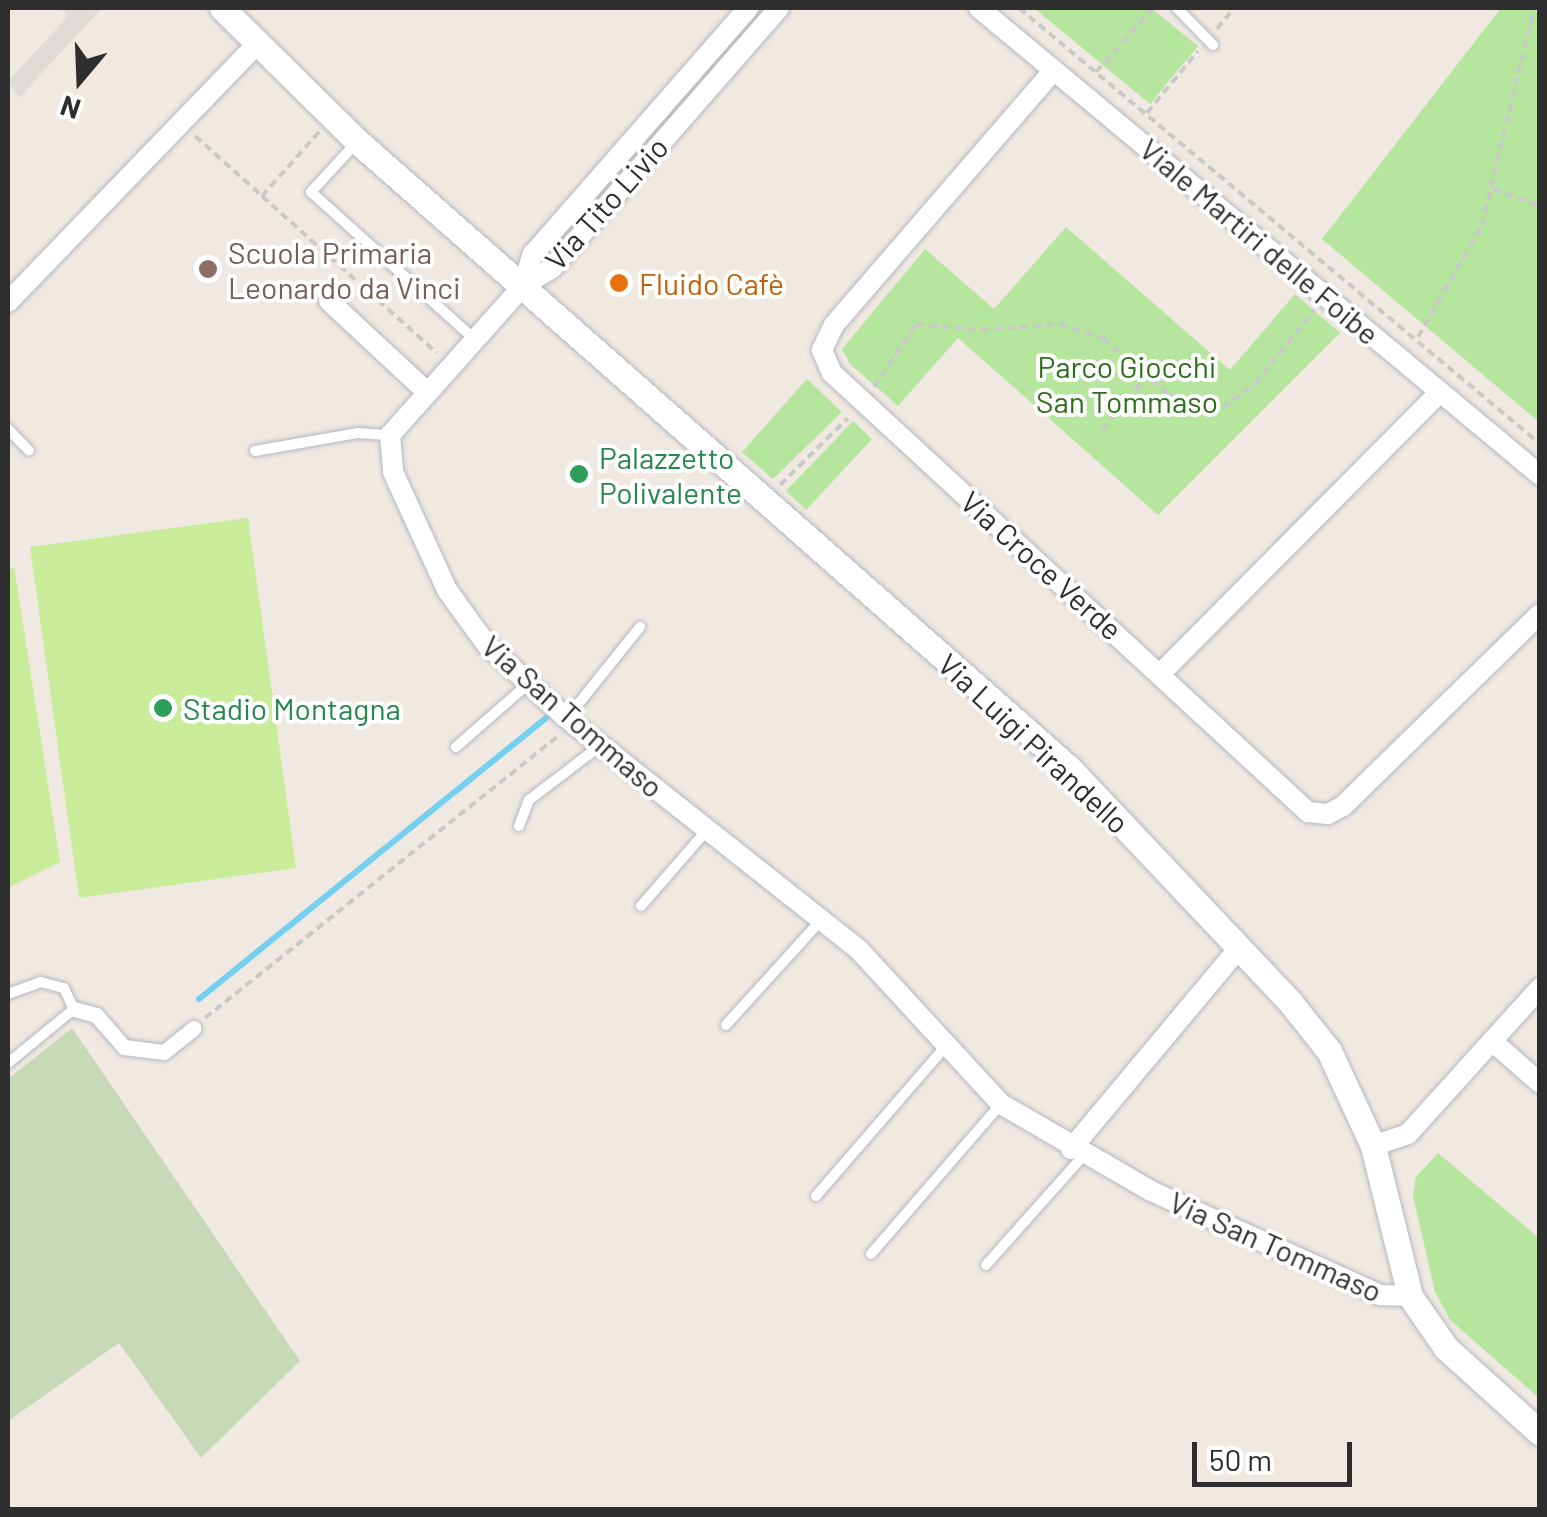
<!DOCTYPE html>
<meta charset="utf-8">
<style>
body{margin:0}
#map{position:relative;width:1547px;height:1517px;overflow:hidden;background:#efe9e1;font-family:Barlow,sans-serif}
div>[style]{position:absolute}
.green>*{inset:0;background:#b6e59e}
.cemetery>*{inset:0;background:#c8d9b8}
.pitch>*{inset:0;background:#c9ec9a}
.plaza>*{inset:0;background:#dfdcd8}
.stream>*{height:6px;margin:-3px;padding:0 3px;transform-origin:3px;border-radius:3px;background:#75cff0}
.path>*{height:4px;margin-top:-2px;transform-origin:0;background:repeating-linear-gradient(90deg,#c9c9c9 0 8px,transparent 0 13px)}
.roads{filter:drop-shadow(0 0 2px #b4b7c1) drop-shadow(0 0 2px #b4b7c1)}
.service>*{height:10px;margin:-5px;padding:0 5px;transform-origin:5px;border-radius:5px;background:#fff}
.pedestrian>*{height:15px;margin:-7.5px;padding:0 7.5px;transform-origin:7.5px;border-radius:7.5px;background:#fff}
.minor>*{height:20px;margin:-10px;padding:0 10px;transform-origin:10px;border-radius:10px;background:#fff}
.tertiary>*{height:25px;margin:-12.5px;padding:0 12.5px;transform-origin:12.5px;border-radius:12.5px;background:#fff}
.dots>*{width:28px;height:28px;translate:-50% -50%;box-sizing:border-box;border:5px solid #fff;border-radius:50%}
span{translate:-50% -50%;white-space:nowrap;text-align:center;line-height:1.15;-webkit-text-stroke:8px #fff;paint-order:stroke}
.street-label{font-size:30px;color:#2e2e2e}
.education-label{font-size:30px;color:#785e54}
.left{translate:0 -50%;text-align:left}
.food-label{font-size:30px;color:#c56008}
.park-label{font-size:30px;color:#2c6e1b}
.leisure-label{font-size:30px;color:#27864d}
.frame{position:absolute;inset:0;border:10px solid #2e2e2e;pointer-events:none}
.north{position:absolute;left:30px;top:30px;width:100px;height:100px;-webkit-text-stroke:8px #fff;paint-order:stroke;rotate:199deg;font-size:28px;font-weight:700;line-height:40px;text-align:center;color:#2e2e2e}
.north::after{content:'';display:block;margin:auto;width:35px;height:45px;background:#2e2e2e;clip-path:polygon(50% 0,100% 100%,50% 72%,0 100%)}
.scale{position:absolute;left:1192px;top:1442px;width:160px;height:45px;box-sizing:border-box;border:5px solid #2e2e2e;border-top:0;padding-left:12px;font-size:30px;line-height:35px;white-space:nowrap;color:#2e2e2e;-webkit-text-stroke:8px #fff;paint-order:stroke}
</style>
<div id="map">
<div class="green">
<i style="clip-path:polygon(1034px 8px,1151px 8px,1198px 46px,1150px 104px)"></i>
<i style="clip-path:polygon(1501px 8px,1532px 8px,1539px 14px,1539px 422px,1322px 239px)"></i>
<i style="clip-path:polygon(1066px 227px,1230px 370px,1295px 294px,1340px 333px,1158px 515px,958px 338px,898px 406px,850px 364px,842px 349px,925px 249px,994px 309px)"></i>
<i style="clip-path:polygon(807px 379px,842px 412px,773px 479px,742px 452px)"></i>
<i style="clip-path:polygon(853px 421px,872px 439px,806px 510px,786px 491px)"></i>
<i style="clip-path:polygon(1438px 1153px,1539px 1238px,1539px 1398px,1450px 1320px,1435px 1292px,1413px 1196px,1416px 1177px)"></i>
</div>
<div class="cemetery">
<i style="clip-path:polygon(72px 1028px,300px 1361px,201px 1458px,119px 1343px,8px 1421px,8px 1079px)"></i>
</div>
<div class="pitch">
<i style="clip-path:polygon(248px 518px,296px 868px,79px 898px,30px 547px)"></i>
<i style="clip-path:polygon(14px 566px,60px 862px,8px 888px,8px 572px)"></i>
</div>
<div class="plaza">
<i style="clip-path:polygon(60px 8px,102px 8px,19px 98px,8px 81px,68px 16px)"></i>
</div>
<div class="stream">
<i style="left:199px;top:999px;width:449px;rotate:-39deg"></i>
</div>
<div class="path">
<i style="left:1019px;top:8px;width:679px;rotate:39.92deg"></i>
<i style="left:1217px;top:29px;width:27px;rotate:-51deg"></i>
<i style="left:1096px;top:72px;width:86px;rotate:-48.3deg"></i>
<i style="left:1147px;top:113px;width:80px;rotate:-50.6deg"></i>
<i style="left:319px;top:132px;width:86px;rotate:131.7deg"></i>
<i style="left:262px;top:196px;width:235px;rotate:41.9deg"></i>
<i style="left:195px;top:136px;width:90px;rotate:41.8deg"></i>
<i style="left:1493px;top:189px;width:50px;rotate:19.9deg"></i>
<i style="left:1418px;top:337px;width:129px;rotate:-60.3deg"></i>
<i style="left:1482px;top:225px;width:223px;rotate:-76.5deg"></i>
<i style="left:874px;top:387px;width:76px;rotate:-56.3deg"></i>
<i style="left:916px;top:324px;width:65px;rotate:5.3deg"></i>
<i style="left:981px;top:330px;width:79px;rotate:-4.3deg"></i>
<i style="left:1060px;top:324px;width:45px;rotate:18deg"></i>
<i style="left:1103px;top:338px;width:86px;rotate:40.7deg"></i>
<i style="left:1168px;top:394px;width:49px;rotate:25.5deg"></i>
<i style="left:1212px;top:415px;width:53px;rotate:-35.8deg"></i>
<i style="left:1255px;top:384px;width:95px;rotate:-51.4deg"></i>
<i style="left:1102px;top:430px;width:69px;rotate:-50.3deg"></i>
<i style="left:780px;top:485px;width:95px;rotate:-44.6deg"></i>
<i style="left:205px;top:1018px;width:450px;rotate:-38.6deg"></i>
</div>
<div class="roads">
<div class="service">
<i style="left:1177px;top:8px;width:52px;rotate:45.8deg"></i>
<i style="left:357px;top:142px;width:68px;rotate:132.6deg"></i>
<i style="left:311px;top:192px;width:219px;rotate:42deg"></i>
<i style="left:8px;top:429px;width:30px;rotate:46deg"></i>
<i style="left:255px;top:451px;width:105px;rotate:-9.9deg"></i>
<i style="left:358px;top:433px;width:32px;rotate:4deg"></i>
<i style="left:567px;top:718px;width:117px;rotate:-51.3deg"></i>
<i style="left:456px;top:747px;width:96px;rotate:-41.2deg"></i>
<i style="left:519px;top:826px;width:28px;rotate:-69deg"></i>
<i style="left:529px;top:800px;width:89px;rotate:-37.3deg"></i>
<i style="left:641px;top:906px;width:101px;rotate:-49deg"></i>
<i style="left:8px;top:994px;width:35px;rotate:-20deg"></i>
<i style="left:41px;top:982px;width:24px;rotate:15deg"></i>
<i style="left:64px;top:988px;width:23px;rotate:65deg"></i>
<i style="left:74px;top:1009px;width:85px;rotate:140.7deg"></i>
<i style="left:726px;top:1025px;width:143px;rotate:-47.8deg"></i>
<i style="left:816px;top:1196px;width:198px;rotate:-49.1deg"></i>
<i style="left:871px;top:1254px;width:198px;rotate:-49.1deg"></i>
<i style="left:986px;top:1265px;width:146px;rotate:-48.3deg"></i>
</div>
<div class="pedestrian">
<i style="left:74px;top:1009px;width:23px;rotate:15deg"></i>
<i style="left:96px;top:1015px;width:43px;rotate:48.8deg"></i>
<i style="left:124px;top:1047px;width:40px;rotate:7.1deg"></i>
<i style="left:164px;top:1052px;width:38px;rotate:-39deg"></i>
</div>
<div class="minor">
<i style="left:779px;top:8px;width:345px;rotate:131.1deg"></i>
<i style="left:552px;top:268px;width:36px;rotate:148deg"></i>
<i style="left:522px;top:287px;width:198px;rotate:131.7deg"></i>
<i style="left:390px;top:435px;width:37px;rotate:85deg"></i>
<i style="left:393px;top:472px;width:130px;rotate:65.4deg"></i>
<i style="left:447px;top:590px;width:68px;rotate:54deg"></i>
<i style="left:487px;top:645px;width:105px;rotate:42.7deg"></i>
<i style="left:564px;top:716px;width:377px;rotate:38.4deg"></i>
<i style="left:859px;top:950px;width:209px;rotate:47.3deg"></i>
<i style="left:1001px;top:1104px;width:173px;rotate:30.1deg"></i>
<i style="left:1151px;top:1191px;width:252px;rotate:24.4deg"></i>
<i style="left:1380px;top:1295px;width:30px;rotate:2deg"></i>
<i style="left:979px;top:8px;width:730px;rotate:39.78deg"></i>
<i style="left:1054px;top:70px;width:337px;rotate:130.8deg"></i>
<i style="left:834px;top:325px;width:28px;rotate:116deg"></i>
<i style="left:822px;top:350px;width:25px;rotate:67deg"></i>
<i style="left:832px;top:373px;width:648px;rotate:42.68deg"></i>
<i style="left:1308px;top:812px;width:20px;rotate:6deg"></i>
<i style="left:1328px;top:814px;width:17px;rotate:-28deg"></i>
<i style="left:1343px;top:806px;width:275px;rotate:-44.3deg"></i>
<i style="left:522px;top:287px;width:35px;rotate:-72deg"></i>
<i style="left:533px;top:254px;width:327px;rotate:-48.8deg"></i>
<i style="left:329px;top:301px;width:132px;rotate:42.9deg"></i>
<i style="left:8px;top:302px;width:359px;rotate:-46deg"></i>
<i style="left:1161px;top:673px;width:396px;rotate:-45.2deg"></i>
<i style="left:1492px;top:1041px;width:64px;rotate:41.2deg"></i>
<i style="left:1373px;top:1146px;width:37px;rotate:-19deg"></i>
<i style="left:1408px;top:1134px;width:197px;rotate:-47.9deg"></i>
<i style="left:1071px;top:1149px;width:262px;rotate:-50.1deg"></i>
</div>
<div class="tertiary">
<i style="left:222px;top:8px;width:190px;rotate:44.6deg"></i>
<i style="left:357px;top:141px;width:949px;rotate:41.37deg"></i>
<i style="left:1069px;top:768px;width:322px;rotate:46.6deg"></i>
<i style="left:1290px;top:1002px;width:63px;rotate:51.5deg"></i>
<i style="left:1329px;top:1051px;width:105px;rotate:65.1deg"></i>
<i style="left:1373px;top:1146px;width:154px;rotate:76.1deg"></i>
<i style="left:1410px;top:1296px;width:63px;rotate:55.3deg"></i>
<i style="left:1446px;top:1348px;width:127px;rotate:42.1deg"></i>
</div>
</div>
<div class="dots">
<i style="left:208px;top:269px;background:#8d6e63"></i>
<i style="left:619px;top:283px;background:#e8710a"></i>
<i style="left:579px;top:474px;background:#2e9e5b"></i>
<i style="left:163px;top:708px;background:#2e9e5b"></i>
</div>
<div class="street-label">
<span style="left:606px;top:203px;rotate:-48deg">Via Tito Livio</span>
<span style="left:1260px;top:241px;rotate:40deg">Viale Martiri delle Foibe</span>
<span style="left:1042px;top:565px;rotate:42deg">Via Croce Verde</span>
<span style="left:573px;top:716px;rotate:41deg">Via San Tommaso</span>
<span style="left:1034px;top:743px;rotate:43deg">Via Luigi Pirandello</span>
<span style="left:1276px;top:1246px;rotate:24deg">Via San Tommaso</span>
</div>
<div class="education-label">
<span class="left" style="left:228px;top:269px">Scuola Primaria<br>Leonardo da Vinci</span>
</div>
<div class="food-label">
<span class="left" style="left:639px;top:283px">Fluido Cafè</span>
</div>
<div class="park-label">
<span style="left:1127px;top:383px">Parco Giocchi<br>San Tommaso</span>
</div>
<div class="leisure-label">
<span class="left" style="left:599px;top:474px">Palazzetto<br>Polivalente</span>
<span class="left" style="left:183px;top:708px">Stadio Montagna</span>
</div>
<div class="frame"></div>
<div class="north">N</div>
<div class="scale">50 m</div>
</div>
